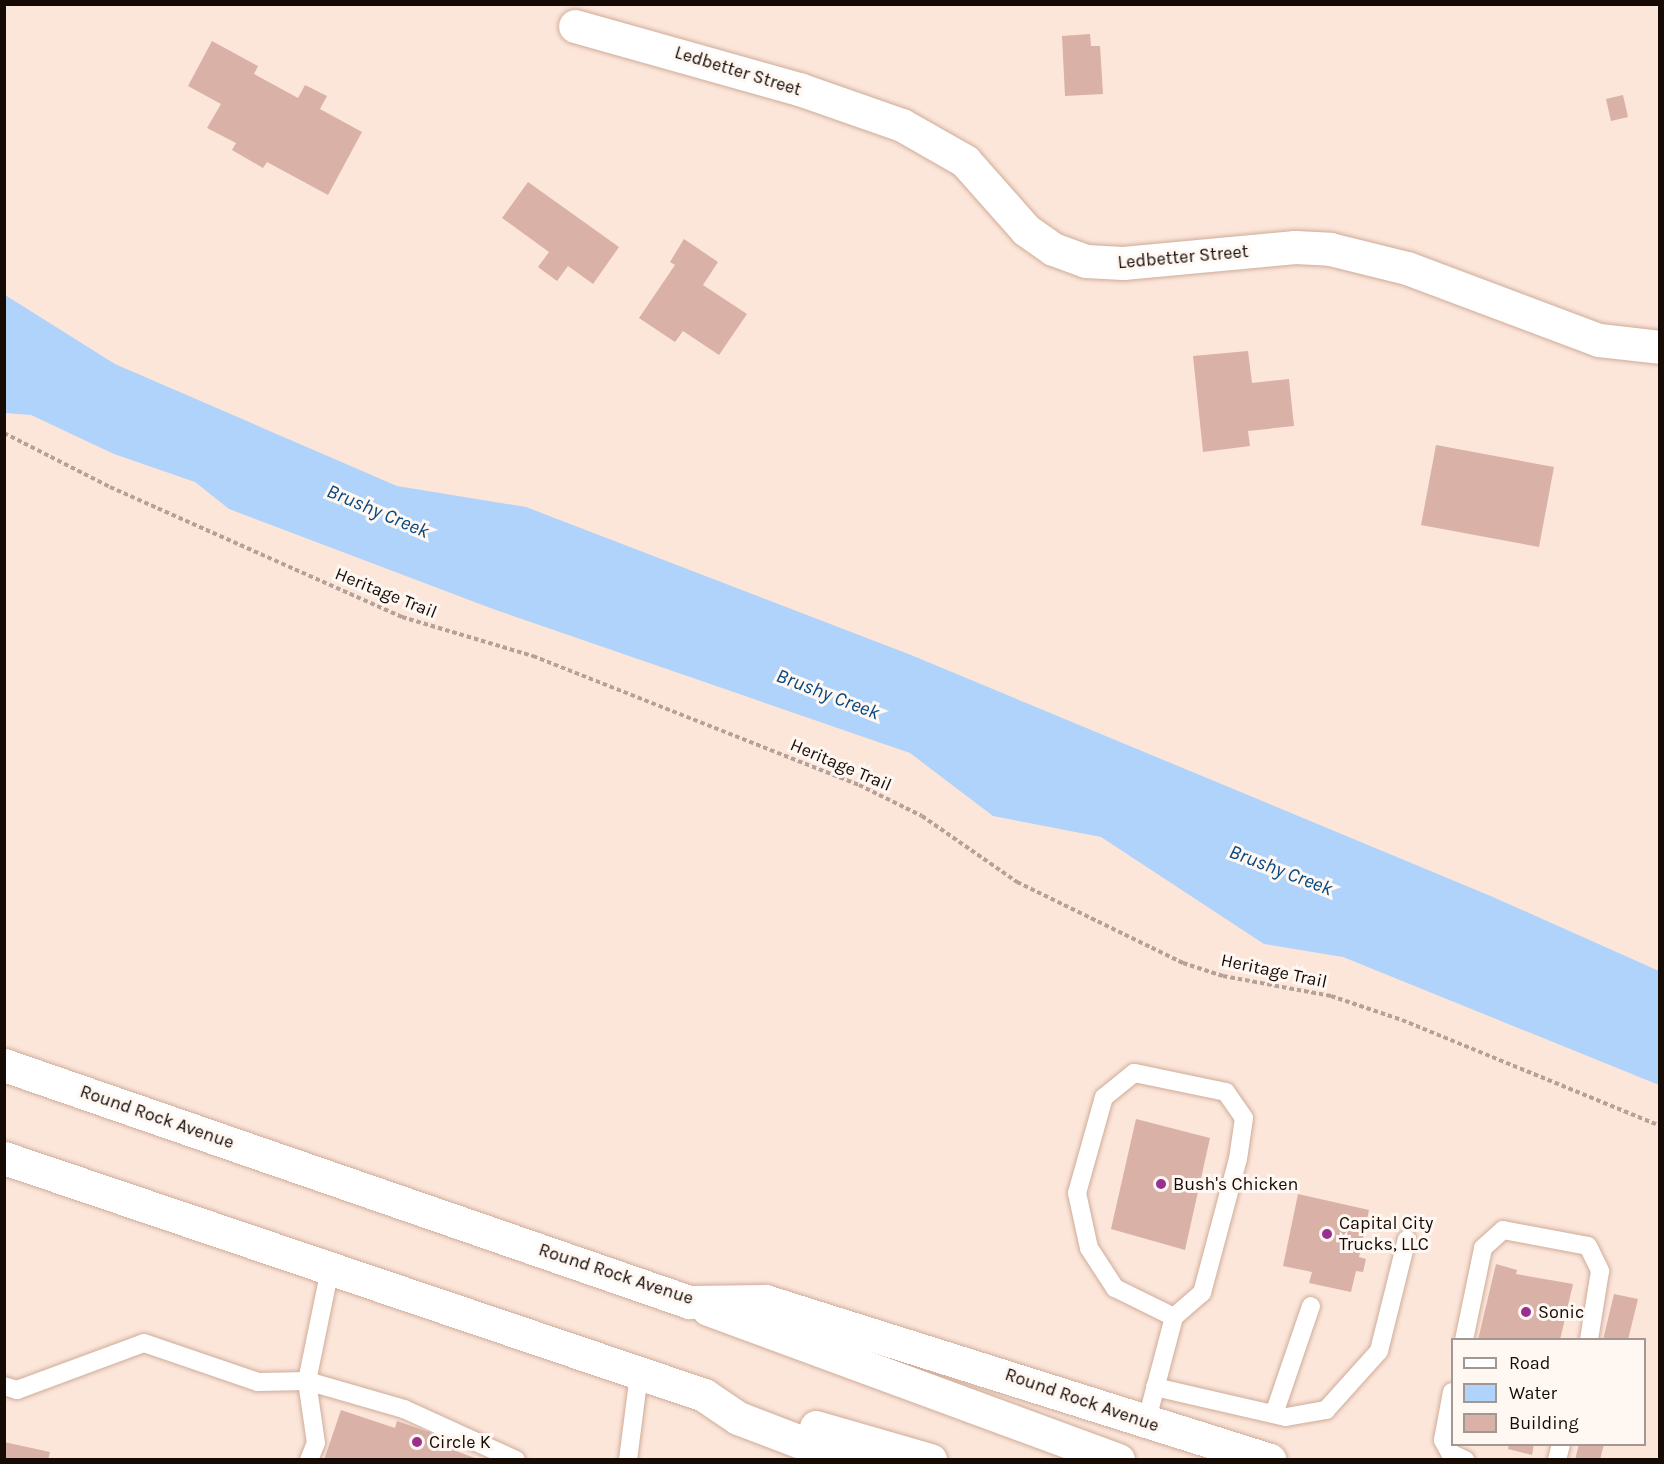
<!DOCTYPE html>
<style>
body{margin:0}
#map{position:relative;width:1664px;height:1464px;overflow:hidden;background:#fce6da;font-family:Karla,sans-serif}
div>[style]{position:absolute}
.water>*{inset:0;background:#b0d3fb}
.building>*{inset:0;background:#d9b1a6}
.path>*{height:4px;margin-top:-2px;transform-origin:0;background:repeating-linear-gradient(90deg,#b4a198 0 4.5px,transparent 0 7.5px)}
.roads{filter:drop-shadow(0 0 2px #cfac99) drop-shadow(0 0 2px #cfac99)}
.lane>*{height:18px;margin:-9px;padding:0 9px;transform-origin:9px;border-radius:9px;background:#fff}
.street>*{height:33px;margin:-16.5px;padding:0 16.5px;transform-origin:16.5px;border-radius:16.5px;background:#fff}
.secondary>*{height:33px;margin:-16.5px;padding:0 16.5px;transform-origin:16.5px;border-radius:16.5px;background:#fff}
.dots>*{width:16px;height:16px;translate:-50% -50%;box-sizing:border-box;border:3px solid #fef7f2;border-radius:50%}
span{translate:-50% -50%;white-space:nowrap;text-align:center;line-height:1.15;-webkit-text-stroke:6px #fef7f2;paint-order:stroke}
.street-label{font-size:18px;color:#160a05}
.poi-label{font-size:18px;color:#160a05}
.left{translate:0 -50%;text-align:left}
.water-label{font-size:20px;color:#064780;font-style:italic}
.frame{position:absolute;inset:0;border:6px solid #160a05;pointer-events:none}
.legend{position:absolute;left:1451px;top:1338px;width:195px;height:108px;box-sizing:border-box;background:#fef7f2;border:2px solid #a19893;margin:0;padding:8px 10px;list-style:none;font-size:18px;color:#160a05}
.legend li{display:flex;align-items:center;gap:12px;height:30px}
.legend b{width:30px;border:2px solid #a19893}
</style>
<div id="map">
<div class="water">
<i style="clip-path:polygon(5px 295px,115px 364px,397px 486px,526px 507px,911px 655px,1493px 897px,1659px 971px,1659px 1085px,1343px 957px,1264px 944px,1101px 837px,993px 816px,910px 753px,493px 609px,229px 509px,195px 482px,114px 454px,31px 415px,5px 413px)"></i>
</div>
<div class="building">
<i style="clip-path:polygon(1090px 34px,1091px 46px,1100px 46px,1103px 94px,1065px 96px,1062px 36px)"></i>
<i style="clip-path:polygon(212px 41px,258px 66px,254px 74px,298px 98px,305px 85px,327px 96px,320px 109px,362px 132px,328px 195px,267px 162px,263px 168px,232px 150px,236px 143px,207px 128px,221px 104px,188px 86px)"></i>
<i style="clip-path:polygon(1623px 95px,1628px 117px,1611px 121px,1606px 99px)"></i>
<i style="clip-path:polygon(528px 182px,619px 247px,593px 284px,568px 266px,557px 281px,538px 267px,549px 252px,502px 218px)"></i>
<i style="clip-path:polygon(684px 239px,718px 262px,703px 285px,747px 314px,719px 355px,683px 331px,675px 342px,639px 318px,675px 265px,670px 262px)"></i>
<i style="clip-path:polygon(1248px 351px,1252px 383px,1289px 379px,1294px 426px,1248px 431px,1250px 446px,1203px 452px,1193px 356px)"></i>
<i style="clip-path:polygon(1436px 445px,1554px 467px,1539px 547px,1421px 525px)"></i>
<i style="clip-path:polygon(1136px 1119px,1210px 1138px,1185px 1250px,1111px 1229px)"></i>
<i style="clip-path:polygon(1298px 1194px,1369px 1210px,1359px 1257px,1366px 1259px,1363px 1272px,1356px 1271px,1351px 1292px,1309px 1283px,1312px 1272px,1283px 1266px)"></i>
<i style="clip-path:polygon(1496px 1264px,1517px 1270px,1516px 1274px,1573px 1284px,1560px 1340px,1478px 1340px)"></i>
<i style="clip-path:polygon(1614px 1294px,1638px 1299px,1628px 1340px,1603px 1340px)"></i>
<i style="clip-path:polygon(341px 1410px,395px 1428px,397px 1421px,446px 1438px,443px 1446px,480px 1460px,324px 1460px)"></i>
<i style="clip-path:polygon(4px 1442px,50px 1452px,48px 1460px,4px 1460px)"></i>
<i style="clip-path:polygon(1509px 1444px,1534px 1444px,1532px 1455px,1508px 1449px)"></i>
<i style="clip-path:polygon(1579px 1444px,1604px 1444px,1600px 1460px,1575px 1460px)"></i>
</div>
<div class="path">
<i style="left:4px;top:433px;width:119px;rotate:27deg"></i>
<i style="left:110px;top:487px;width:320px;rotate:24deg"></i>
<i style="left:402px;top:617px;width:137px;rotate:16.6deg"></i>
<i style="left:533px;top:656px;width:351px;rotate:21.6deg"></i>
<i style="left:859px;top:785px;width:70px;rotate:26.2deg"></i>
<i style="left:922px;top:816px;width:116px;rotate:34.8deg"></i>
<i style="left:1017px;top:882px;width:185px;rotate:26deg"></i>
<i style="left:1183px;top:963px;width:42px;rotate:18deg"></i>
<i style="left:1223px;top:976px;width:110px;rotate:10.5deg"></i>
<i style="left:1331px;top:996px;width:75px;rotate:18.7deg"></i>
<i style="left:1402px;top:1020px;width:279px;rotate:22.3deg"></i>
</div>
<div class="roads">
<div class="lane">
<i style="left:1464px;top:1340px;width:94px;rotate:-78.3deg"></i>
<i style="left:1483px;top:1248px;width:27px;rotate:-42deg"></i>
<i style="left:1503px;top:1230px;width:86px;rotate:10.7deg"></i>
<i style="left:1588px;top:1246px;width:28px;rotate:64deg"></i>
<i style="left:1600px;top:1271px;width:70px;rotate:99.1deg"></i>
<i style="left:4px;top:1386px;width:14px;rotate:17deg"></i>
<i style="left:17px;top:1390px;width:135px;rotate:-20.3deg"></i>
<i style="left:144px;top:1343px;width:120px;rotate:18.9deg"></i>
<i style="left:258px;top:1382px;width:49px;rotate:-1.2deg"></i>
<i style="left:307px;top:1381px;width:101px;rotate:16.1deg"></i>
<i style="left:404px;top:1409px;width:123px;rotate:24.5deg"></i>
<i style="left:1155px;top:1387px;width:134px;rotate:12.9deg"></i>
<i style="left:1286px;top:1417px;width:41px;rotate:-9.9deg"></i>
<i style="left:1326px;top:1410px;width:79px;rotate:-48.1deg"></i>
<i style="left:1379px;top:1351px;width:115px;rotate:-76deg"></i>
<i style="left:1452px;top:1392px;width:49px;rotate:100.6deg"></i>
<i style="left:1443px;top:1440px;width:15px;rotate:62deg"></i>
<i style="left:1450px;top:1453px;width:17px;rotate:25deg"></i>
<i style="left:1274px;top:1414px;width:114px;rotate:-71.1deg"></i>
<i style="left:1146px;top:1423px;width:110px;rotate:-75.2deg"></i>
<i style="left:1174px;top:1317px;width:37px;rotate:-41deg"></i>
<i style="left:1202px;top:1293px;width:139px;rotate:-75deg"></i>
<i style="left:1238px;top:1159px;width:41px;rotate:-81.7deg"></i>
<i style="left:1244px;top:1118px;width:32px;rotate:-125deg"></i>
<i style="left:1226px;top:1092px;width:94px;rotate:-168.3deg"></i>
<i style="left:1134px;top:1073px;width:38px;rotate:141deg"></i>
<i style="left:1104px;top:1097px;width:100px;rotate:105.7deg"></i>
<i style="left:1077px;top:1193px;width:56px;rotate:77.7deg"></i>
<i style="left:1089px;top:1248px;width:48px;rotate:57deg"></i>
<i style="left:1115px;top:1288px;width:66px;rotate:26.2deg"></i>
<i style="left:309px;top:1460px;width:18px;rotate:-68deg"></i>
<i style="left:316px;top:1443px;width:63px;rotate:-98.3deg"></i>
<i style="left:307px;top:1381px;width:114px;rotate:-78.4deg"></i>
<i style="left:628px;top:1460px;width:87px;rotate:-82.7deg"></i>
<i style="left:1557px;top:1460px;width:16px;rotate:-76deg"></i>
</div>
<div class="street">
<i style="left:575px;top:26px;width:233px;rotate:15.7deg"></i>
<i style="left:799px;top:89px;width:109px;rotate:19.3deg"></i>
<i style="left:902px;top:125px;width:73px;rotate:29.7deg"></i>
<i style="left:965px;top:161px;width:92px;rotate:48.5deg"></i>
<i style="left:1026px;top:230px;width:33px;rotate:35deg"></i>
<i style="left:1053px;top:249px;width:35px;rotate:20deg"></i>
<i style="left:1086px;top:261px;width:37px;rotate:3deg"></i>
<i style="left:1123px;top:263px;width:173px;rotate:-5.3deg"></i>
<i style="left:1295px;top:247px;width:35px;rotate:3deg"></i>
<i style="left:1330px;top:249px;width:79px;rotate:13.9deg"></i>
<i style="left:1407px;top:268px;width:205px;rotate:20.6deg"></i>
<i style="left:1599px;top:340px;width:61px;rotate:6.5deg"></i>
</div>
<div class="secondary">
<i style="left:4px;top:1065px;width:725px;rotate:19.08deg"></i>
<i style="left:689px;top:1302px;width:76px;rotate:-0.8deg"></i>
<i style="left:765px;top:1301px;width:529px;rotate:17.48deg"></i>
<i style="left:4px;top:1158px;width:739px;rotate:18.7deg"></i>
<i style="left:704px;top:1395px;width:41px;rotate:34.1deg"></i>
<i style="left:738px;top:1418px;width:118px;rotate:20.9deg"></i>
<i style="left:708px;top:1309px;width:437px;rotate:20.2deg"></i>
<i style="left:816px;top:1427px;width:119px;rotate:16.1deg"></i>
</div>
</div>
<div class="dots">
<i style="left:1161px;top:1184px;background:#9b2f90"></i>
<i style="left:1327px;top:1234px;background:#9b2f90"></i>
<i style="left:1526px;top:1312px;background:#9b2f90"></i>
<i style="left:417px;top:1442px;background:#9b2f90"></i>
</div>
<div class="street-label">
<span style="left:738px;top:71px;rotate:17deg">Ledbetter Street</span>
<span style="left:1183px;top:257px;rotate:-5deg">Ledbetter Street</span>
<span style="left:386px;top:593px;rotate:22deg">Heritage Trail</span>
<span style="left:841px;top:765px;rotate:23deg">Heritage Trail</span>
<span style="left:1274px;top:971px;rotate:12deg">Heritage Trail</span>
<span style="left:157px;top:1117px;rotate:19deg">Round Rock Avenue</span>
<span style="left:616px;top:1274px;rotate:18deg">Round Rock Avenue</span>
<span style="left:1082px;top:1400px;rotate:19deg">Round Rock Avenue</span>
</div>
<div class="poi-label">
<span class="left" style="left:1173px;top:1184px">Bush's Chicken</span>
<span class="left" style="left:1339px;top:1234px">Capital City<br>Trucks, LLC</span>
<span class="left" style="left:1538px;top:1312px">Sonic</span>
<span class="left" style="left:429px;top:1442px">Circle K</span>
</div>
<div class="water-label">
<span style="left:378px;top:511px;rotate:23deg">Brushy Creek</span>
<span style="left:828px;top:694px;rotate:21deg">Brushy Creek</span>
<span style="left:1281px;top:870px;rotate:21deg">Brushy Creek</span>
</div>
<div class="frame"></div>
<ul class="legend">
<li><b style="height:8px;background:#fff"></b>Road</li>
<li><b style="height:16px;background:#b0d3fb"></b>Water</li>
<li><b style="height:16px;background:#d9b1a6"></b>Building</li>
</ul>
</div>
